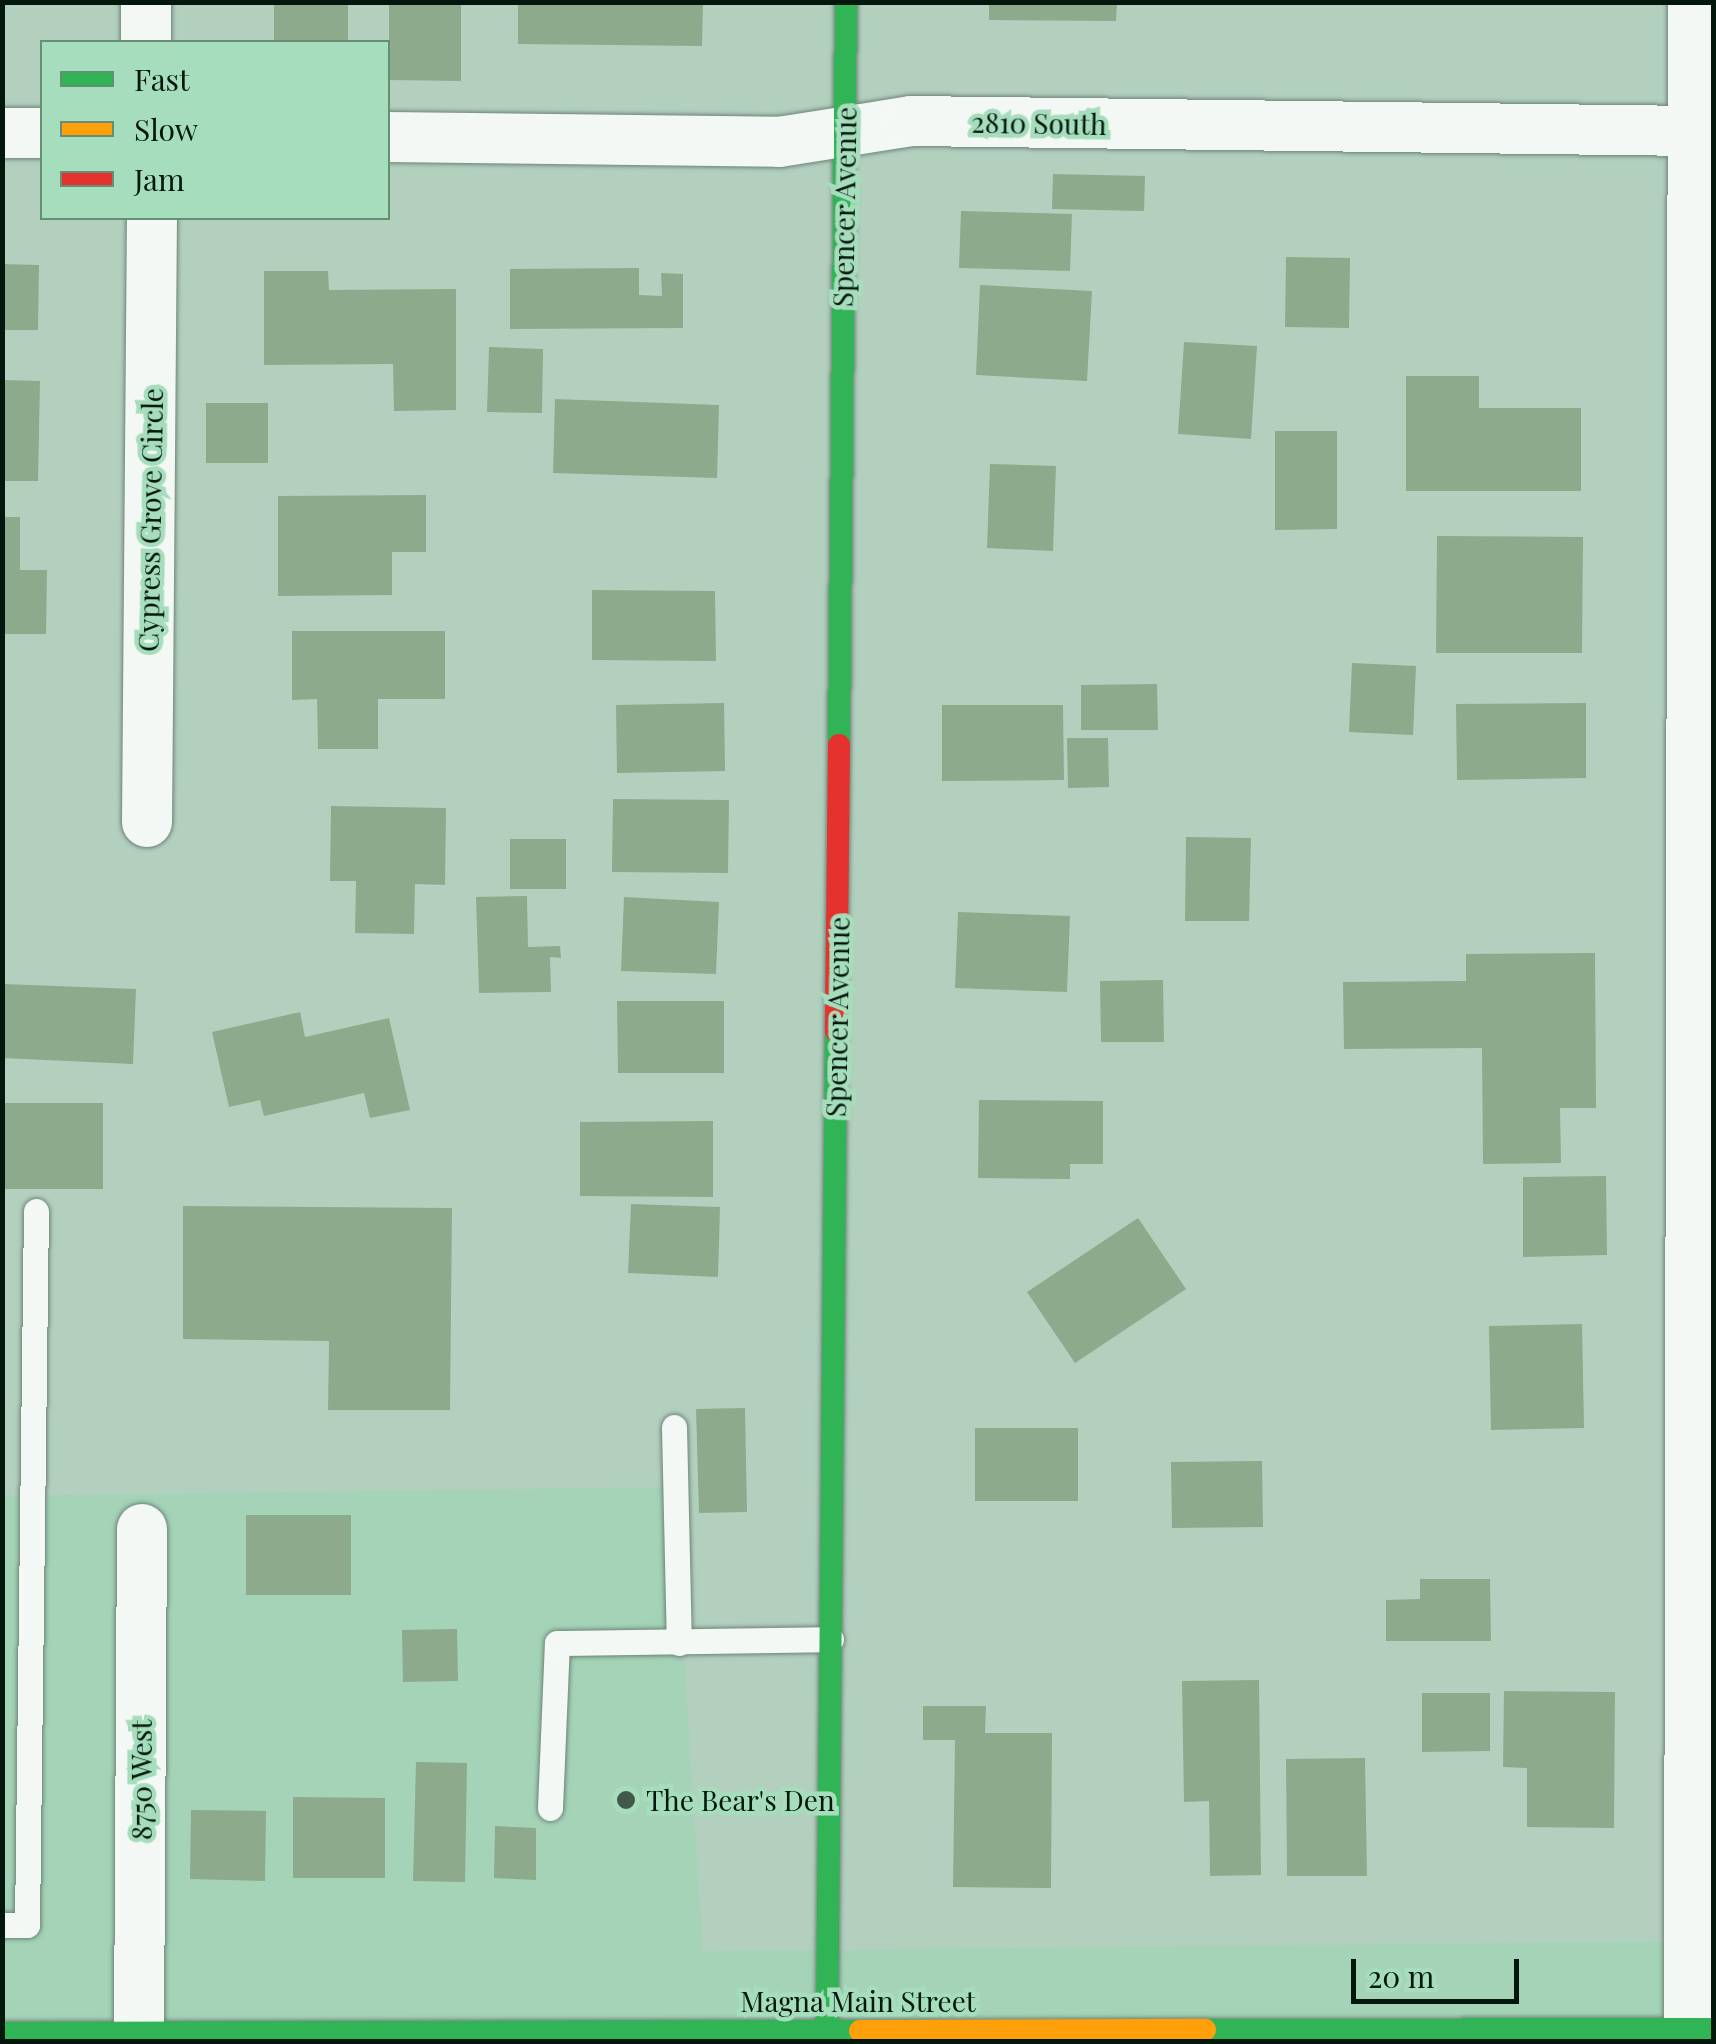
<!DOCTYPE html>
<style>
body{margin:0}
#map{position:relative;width:1716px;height:2044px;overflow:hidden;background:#b3d0bf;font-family:"Playfair Display",serif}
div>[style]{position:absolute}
.built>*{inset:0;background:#a4d3b7}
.building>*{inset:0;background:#8daa8c}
.roads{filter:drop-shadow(0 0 2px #6e8579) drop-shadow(0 0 2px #6e8579)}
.lane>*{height:25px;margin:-12.5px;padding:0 12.5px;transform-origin:12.5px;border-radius:12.5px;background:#f4f8f5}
.street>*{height:50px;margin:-25px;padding:0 25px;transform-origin:25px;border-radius:25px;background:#f4f8f5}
.fast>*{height:22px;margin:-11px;padding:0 11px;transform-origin:11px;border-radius:11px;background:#30b455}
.slow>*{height:22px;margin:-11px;padding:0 11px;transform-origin:11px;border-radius:11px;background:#ff9f0a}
.jam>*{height:22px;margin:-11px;padding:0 11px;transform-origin:11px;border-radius:11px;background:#e5322d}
.dots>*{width:28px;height:28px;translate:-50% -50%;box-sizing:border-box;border:5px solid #a6ddbc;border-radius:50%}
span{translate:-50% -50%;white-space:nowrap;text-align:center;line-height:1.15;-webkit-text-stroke:9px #a6ddbc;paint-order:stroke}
.street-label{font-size:28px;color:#03170c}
.poi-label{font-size:28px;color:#03170c}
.left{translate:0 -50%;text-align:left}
.frame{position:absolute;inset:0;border:5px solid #03170c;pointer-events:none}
.legend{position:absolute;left:40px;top:40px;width:350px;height:180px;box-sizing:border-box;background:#a6ddbc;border:2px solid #658e76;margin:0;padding:12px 18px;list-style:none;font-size:30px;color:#03170c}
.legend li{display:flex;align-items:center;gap:20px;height:50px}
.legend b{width:50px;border:2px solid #658e76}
.scale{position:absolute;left:1351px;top:1959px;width:168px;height:45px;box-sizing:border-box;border:5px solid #03170c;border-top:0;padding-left:12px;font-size:30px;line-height:35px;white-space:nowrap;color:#03170c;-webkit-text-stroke:8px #a6ddbc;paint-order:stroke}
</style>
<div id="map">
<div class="built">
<i style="clip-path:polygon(673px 1487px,703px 1951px,1713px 1941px,1713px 2041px,3px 2041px,2px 1496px)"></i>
</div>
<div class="building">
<i style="clip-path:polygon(274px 2px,348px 2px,348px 42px,274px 42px)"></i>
<i style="clip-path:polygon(389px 2px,461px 2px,461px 81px,389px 80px)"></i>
<i style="clip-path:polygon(518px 2px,703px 2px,702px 46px,518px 44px)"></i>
<i style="clip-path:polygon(989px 2px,1117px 2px,1116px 21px,989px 20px)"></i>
<i style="clip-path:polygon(1053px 174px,1145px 176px,1144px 211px,1052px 209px)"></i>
<i style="clip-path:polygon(961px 211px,1072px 214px,1070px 271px,959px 268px)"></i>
<i style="clip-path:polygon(1286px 257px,1350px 258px,1349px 328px,1285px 327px)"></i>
<i style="clip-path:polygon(2px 264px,39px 265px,38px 330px,2px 330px)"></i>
<i style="clip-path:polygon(639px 268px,639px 295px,662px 296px,661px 273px,683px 274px,683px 328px,510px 329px,510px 269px)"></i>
<i style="clip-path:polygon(264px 271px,328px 271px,329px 290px,456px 289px,456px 410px,394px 411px,393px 364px,264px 365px)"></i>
<i style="clip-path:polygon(980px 285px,1092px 291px,1087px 381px,976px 375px)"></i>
<i style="clip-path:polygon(1184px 342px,1257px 346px,1251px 439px,1178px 434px)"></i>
<i style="clip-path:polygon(489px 347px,543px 349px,542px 413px,487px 412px)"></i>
<i style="clip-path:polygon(1406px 376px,1479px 376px,1479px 408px,1581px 408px,1581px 491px,1406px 491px)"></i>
<i style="clip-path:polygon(2px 380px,40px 381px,38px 481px,2px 481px)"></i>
<i style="clip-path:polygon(555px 399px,719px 405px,717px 478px,553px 473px)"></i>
<i style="clip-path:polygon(206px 403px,268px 403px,268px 463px,206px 463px)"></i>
<i style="clip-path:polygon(1275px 431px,1337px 431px,1337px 529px,1275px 530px)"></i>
<i style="clip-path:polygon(990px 464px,1056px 466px,1053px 551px,987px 548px)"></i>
<i style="clip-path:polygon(426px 495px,426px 552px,392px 552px,392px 595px,278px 596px,278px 496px)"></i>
<i style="clip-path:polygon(2px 517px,20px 517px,20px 570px,47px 570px,46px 634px,2px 634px)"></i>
<i style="clip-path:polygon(1437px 536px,1583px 537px,1582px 653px,1436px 653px)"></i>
<i style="clip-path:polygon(592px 590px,715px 591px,716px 661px,592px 660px)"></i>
<i style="clip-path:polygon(292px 631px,445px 631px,445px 699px,378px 699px,378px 749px,318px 749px,317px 699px,292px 700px)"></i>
<i style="clip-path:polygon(1352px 663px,1416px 666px,1413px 735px,1349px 732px)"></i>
<i style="clip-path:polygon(1157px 684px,1158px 730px,1081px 730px,1081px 685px)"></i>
<i style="clip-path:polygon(724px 703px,725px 771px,617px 773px,616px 705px)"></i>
<i style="clip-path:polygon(1586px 703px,1586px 778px,1457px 780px,1456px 704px)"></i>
<i style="clip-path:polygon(942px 705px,1063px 705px,1064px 780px,942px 781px)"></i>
<i style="clip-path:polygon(1067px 738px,1108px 738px,1109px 787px,1068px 788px)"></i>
<i style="clip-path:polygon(613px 799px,729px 800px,728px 873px,612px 872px)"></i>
<i style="clip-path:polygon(331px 806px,446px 808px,445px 885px,415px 884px,414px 934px,355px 933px,356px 881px,330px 881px)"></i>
<i style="clip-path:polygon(1186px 837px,1251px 838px,1249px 921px,1185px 921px)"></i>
<i style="clip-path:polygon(510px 839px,566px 839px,566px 889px,510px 889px)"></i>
<i style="clip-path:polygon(527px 896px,528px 947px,560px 946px,561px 958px,550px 957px,551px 992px,479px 993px,476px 897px)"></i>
<i style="clip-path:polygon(624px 897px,719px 902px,716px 974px,621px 971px)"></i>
<i style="clip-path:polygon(958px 912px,1070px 916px,1067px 992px,955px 988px)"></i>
<i style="clip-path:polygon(1595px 953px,1596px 1108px,1560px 1108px,1561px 1163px,1483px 1164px,1482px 1048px,1344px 1049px,1343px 982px,1466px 981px,1466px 954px)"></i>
<i style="clip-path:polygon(1163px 980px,1164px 1042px,1101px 1042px,1100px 981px)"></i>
<i style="clip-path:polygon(2px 984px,136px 989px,133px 1064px,2px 1058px)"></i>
<i style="clip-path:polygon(617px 1001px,724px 1001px,724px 1073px,618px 1073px)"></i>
<i style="clip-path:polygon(300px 1012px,305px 1037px,389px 1018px,410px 1110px,370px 1118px,364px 1093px,264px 1116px,260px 1100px,229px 1107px,212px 1032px)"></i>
<i style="clip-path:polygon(979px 1100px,1103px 1101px,1103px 1164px,1070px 1164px,1070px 1179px,978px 1178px)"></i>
<i style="clip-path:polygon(2px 1103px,103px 1103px,103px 1189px,2px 1189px)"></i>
<i style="clip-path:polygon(713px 1121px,713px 1197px,580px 1196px,580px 1122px)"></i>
<i style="clip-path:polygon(1606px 1176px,1607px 1255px,1523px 1257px,1523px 1177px)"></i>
<i style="clip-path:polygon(631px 1204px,720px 1207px,718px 1277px,628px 1273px)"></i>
<i style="clip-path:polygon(183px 1206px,452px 1208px,450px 1410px,328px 1410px,329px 1341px,183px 1339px)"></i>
<i style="clip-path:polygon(1138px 1218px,1186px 1289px,1075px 1363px,1027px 1292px)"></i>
<i style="clip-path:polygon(1582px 1324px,1584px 1428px,1491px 1430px,1489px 1326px)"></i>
<i style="clip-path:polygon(745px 1408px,747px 1512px,699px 1513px,696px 1409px)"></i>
<i style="clip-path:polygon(975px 1428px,1078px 1428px,1078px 1501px,975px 1501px)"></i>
<i style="clip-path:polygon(1262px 1461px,1263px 1527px,1172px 1528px,1171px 1462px)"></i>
<i style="clip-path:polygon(246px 1515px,351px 1515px,351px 1595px,246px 1595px)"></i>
<i style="clip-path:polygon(1420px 1579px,1490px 1579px,1491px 1641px,1386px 1641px,1386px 1600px,1420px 1599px)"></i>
<i style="clip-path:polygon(457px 1629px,458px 1681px,403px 1682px,402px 1630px)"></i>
<i style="clip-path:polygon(1259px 1680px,1261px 1875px,1210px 1876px,1209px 1801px,1184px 1802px,1182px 1681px)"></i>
<i style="clip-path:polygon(1504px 1691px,1615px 1692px,1614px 1828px,1527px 1827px,1527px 1768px,1503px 1767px)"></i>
<i style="clip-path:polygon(1422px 1693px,1490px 1693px,1490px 1751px,1422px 1752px)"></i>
<i style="clip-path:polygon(923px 1706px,986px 1706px,985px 1733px,1052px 1733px,1051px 1888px,953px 1887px,955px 1740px,923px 1740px)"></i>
<i style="clip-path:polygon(1365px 1758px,1367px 1876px,1287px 1876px,1286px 1759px)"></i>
<i style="clip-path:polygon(416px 1762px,467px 1763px,465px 1882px,413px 1881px)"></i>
<i style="clip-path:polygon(293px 1797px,385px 1798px,385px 1878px,293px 1878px)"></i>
<i style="clip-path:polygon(191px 1810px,266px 1811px,265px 1881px,190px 1879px)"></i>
<i style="clip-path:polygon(495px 1826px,536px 1828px,536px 1880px,494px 1878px)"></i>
</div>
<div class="roads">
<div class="lane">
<i style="left:674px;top:1427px;width:216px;rotate:88.7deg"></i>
<i style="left:550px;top:1808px;width:165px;rotate:-87.6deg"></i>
<i style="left:557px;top:1643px;width:274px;rotate:-0.8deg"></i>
<i style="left:2px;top:1925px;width:25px"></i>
<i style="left:27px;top:1925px;width:714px;rotate:-89.28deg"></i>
</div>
<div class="street">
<i style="left:146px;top:42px;width:40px;rotate:-90deg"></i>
<i style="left:2px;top:133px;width:40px"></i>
<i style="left:388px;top:137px;width:391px;rotate:0.7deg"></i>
<i style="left:779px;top:142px;width:134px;rotate:-9deg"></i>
<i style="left:911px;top:121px;width:782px;rotate:0.73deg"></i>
<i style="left:147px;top:822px;width:604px;rotate:-89.53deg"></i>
<i style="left:1689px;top:2029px;width:2027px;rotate:-89.89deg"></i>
<i style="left:139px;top:2032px;width:503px;rotate:-89.66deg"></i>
</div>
<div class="fast">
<i style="left:839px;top:745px;width:743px;rotate:-89.46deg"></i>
<i style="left:1205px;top:2030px;width:509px;rotate:-0.11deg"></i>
<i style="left:827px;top:2031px;width:1000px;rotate:-89.48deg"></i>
<i style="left:2px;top:2033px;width:858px;rotate:-0.13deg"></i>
</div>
<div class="slow">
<i style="left:860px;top:2031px;width:345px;rotate:-0.2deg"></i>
</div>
<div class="jam">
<i style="left:836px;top:1031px;width:286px;rotate:-89.4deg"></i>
</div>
</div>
<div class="dots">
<i style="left:626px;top:1800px;background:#41584b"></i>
</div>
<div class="street-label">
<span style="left:1039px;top:123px;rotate:1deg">2810 South</span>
<span style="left:844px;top:207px;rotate:-89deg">Spencer Avenue</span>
<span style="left:150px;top:520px;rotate:-89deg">Cypress Grove Circle</span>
<span style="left:837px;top:1017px;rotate:-89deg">Spencer Avenue</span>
<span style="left:141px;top:1780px;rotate:-90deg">8750 West</span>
<span style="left:858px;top:2001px">Magna Main Street</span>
</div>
<div class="poi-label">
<span class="left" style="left:646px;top:1800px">The Bear's Den</span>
</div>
<div class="frame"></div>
<ul class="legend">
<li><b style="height:12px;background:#30b455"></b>Fast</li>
<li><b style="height:12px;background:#ff9f0a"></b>Slow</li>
<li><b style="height:12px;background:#e5322d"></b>Jam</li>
</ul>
<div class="scale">20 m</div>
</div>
